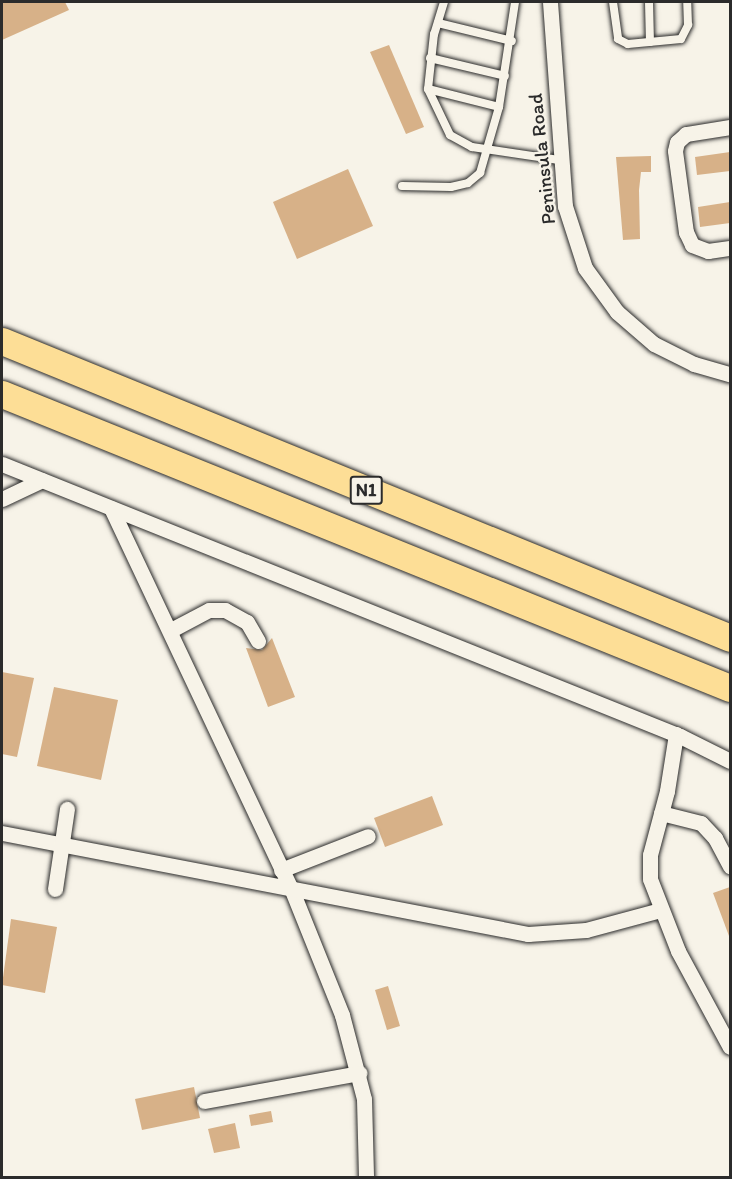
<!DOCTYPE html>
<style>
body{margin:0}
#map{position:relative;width:732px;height:1179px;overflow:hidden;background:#f7f3e8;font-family:Itim,sans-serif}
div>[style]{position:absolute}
.building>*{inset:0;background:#d7b188}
.roads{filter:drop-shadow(0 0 2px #2b2b2b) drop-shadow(0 0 2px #2b2b2b)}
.service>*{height:8px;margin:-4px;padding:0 4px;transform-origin:4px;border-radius:4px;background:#f7f3e8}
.minor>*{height:15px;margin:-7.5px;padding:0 7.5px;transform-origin:7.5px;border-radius:7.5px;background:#f7f3e8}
.motorway>*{height:27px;margin:-13.5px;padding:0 13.5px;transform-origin:13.5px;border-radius:13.5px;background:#fdde96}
span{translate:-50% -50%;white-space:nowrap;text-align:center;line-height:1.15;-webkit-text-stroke:4.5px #f7f3e8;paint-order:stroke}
.shield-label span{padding:2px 4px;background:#f7f3e8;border:2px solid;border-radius:4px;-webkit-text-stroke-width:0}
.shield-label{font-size:18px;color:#2b2b2b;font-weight:700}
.street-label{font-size:20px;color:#2b2b2b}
.frame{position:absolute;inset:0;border:3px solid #2b2b2b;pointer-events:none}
</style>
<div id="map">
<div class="building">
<i style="clip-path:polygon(2px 2px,65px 2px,69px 10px,2px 40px)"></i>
<i style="clip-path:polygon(389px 45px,424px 127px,406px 134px,370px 52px)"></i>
<i style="clip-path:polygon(730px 152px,730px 171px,697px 175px,695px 157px)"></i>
<i style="clip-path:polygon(651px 156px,651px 172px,641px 172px,639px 190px,640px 239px,623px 240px,616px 157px)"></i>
<i style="clip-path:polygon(348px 169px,373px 226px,297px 259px,273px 202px)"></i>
<i style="clip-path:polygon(730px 202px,730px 223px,700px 227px,698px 207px)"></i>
<i style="clip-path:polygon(272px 638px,295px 697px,268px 707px,246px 648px,262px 650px)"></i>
<i style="clip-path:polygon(2px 672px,34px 678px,17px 757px,2px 754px)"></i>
<i style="clip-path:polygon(54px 687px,118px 700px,101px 780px,37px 766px)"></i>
<i style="clip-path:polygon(432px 796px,443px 825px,385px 847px,374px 818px)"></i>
<i style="clip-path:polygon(730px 887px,730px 936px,729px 936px,713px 893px)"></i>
<i style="clip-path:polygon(11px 919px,57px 927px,45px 993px,2px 985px)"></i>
<i style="clip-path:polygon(388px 986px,400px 1026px,387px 1030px,375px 990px)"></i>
<i style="clip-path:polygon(194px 1087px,200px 1118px,142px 1130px,135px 1099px)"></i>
<i style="clip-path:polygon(271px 1111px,273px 1122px,251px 1126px,249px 1115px)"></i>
<i style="clip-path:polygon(235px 1123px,240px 1148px,214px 1153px,208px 1129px)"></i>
</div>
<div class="roads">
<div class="service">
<i style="left:444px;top:2px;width:34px;rotate:107deg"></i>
<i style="left:434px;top:34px;width:55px;rotate:96.2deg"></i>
<i style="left:428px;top:89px;width:51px;rotate:64.4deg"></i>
<i style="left:450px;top:135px;width:25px;rotate:29deg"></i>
<i style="left:472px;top:147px;width:88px;rotate:8.5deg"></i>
<i style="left:613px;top:2px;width:37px;rotate:82deg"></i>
<i style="left:618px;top:39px;width:11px;rotate:27deg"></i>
<i style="left:628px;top:44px;width:53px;rotate:-5.4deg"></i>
<i style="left:681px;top:39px;width:16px;rotate:-63deg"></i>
<i style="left:688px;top:25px;width:23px;rotate:-92deg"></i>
<i style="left:649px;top:2px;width:40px;rotate:88.6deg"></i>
<i style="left:438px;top:23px;width:76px;rotate:13.7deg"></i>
<i style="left:430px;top:58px;width:77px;rotate:13.5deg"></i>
<i style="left:428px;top:89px;width:73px;rotate:14.2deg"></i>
<i style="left:402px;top:186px;width:49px;rotate:1.2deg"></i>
<i style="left:451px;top:187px;width:17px;rotate:-13deg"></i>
<i style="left:468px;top:183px;width:16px;rotate:-40deg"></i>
<i style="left:480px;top:173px;width:69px;rotate:-73.9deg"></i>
<i style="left:499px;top:107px;width:106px;rotate:-81.3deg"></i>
</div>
<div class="minor">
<i style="left:550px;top:2px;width:205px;rotate:85.8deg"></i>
<i style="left:565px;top:206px;width:65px;rotate:72.1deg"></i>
<i style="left:585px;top:268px;width:54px;rotate:54deg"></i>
<i style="left:617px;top:312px;width:49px;rotate:40.9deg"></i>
<i style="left:654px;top:344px;width:45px;rotate:26.6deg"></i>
<i style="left:694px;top:364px;width:37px;rotate:16deg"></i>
<i style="left:730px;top:127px;width:45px;rotate:171deg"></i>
<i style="left:686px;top:134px;width:12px;rotate:138deg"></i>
<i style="left:677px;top:142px;width:9px;rotate:103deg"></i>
<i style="left:675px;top:151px;width:82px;rotate:82.3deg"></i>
<i style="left:686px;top:232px;width:14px;rotate:65deg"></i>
<i style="left:692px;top:245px;width:17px;rotate:21deg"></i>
<i style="left:708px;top:251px;width:22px;rotate:-8deg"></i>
<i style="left:2px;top:464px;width:731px;rotate:21.86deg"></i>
<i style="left:680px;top:736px;width:56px;rotate:26.6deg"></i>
<i style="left:2px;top:499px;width:44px;rotate:-25.4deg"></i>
<i style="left:111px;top:508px;width:420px;rotate:64.7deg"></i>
<i style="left:291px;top:888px;width:137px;rotate:68.1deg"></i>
<i style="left:342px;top:1015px;width:87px;rotate:75.3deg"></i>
<i style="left:364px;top:1099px;width:79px;rotate:88.5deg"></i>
<i style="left:171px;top:630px;width:43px;rotate:-27.8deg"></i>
<i style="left:209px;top:610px;width:16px"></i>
<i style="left:225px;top:610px;width:25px;rotate:29deg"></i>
<i style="left:247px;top:622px;width:22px;rotate:60deg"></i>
<i style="left:676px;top:734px;width:58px;rotate:99deg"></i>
<i style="left:667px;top:791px;width:66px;rotate:104.9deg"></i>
<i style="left:650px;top:855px;width:24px;rotate:90deg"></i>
<i style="left:650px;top:879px;width:77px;rotate:68.7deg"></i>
<i style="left:678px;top:951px;width:109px;rotate:61.6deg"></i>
<i style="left:661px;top:813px;width:41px;rotate:14deg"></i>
<i style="left:701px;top:823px;width:21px;rotate:47deg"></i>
<i style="left:715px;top:838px;width:32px;rotate:62deg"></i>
<i style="left:2px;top:833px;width:536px;rotate:10.87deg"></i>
<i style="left:528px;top:934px;width:58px;rotate:-3.9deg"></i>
<i style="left:586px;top:930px;width:77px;rotate:-15.1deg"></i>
<i style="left:281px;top:870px;width:93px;rotate:-21.3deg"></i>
<i style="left:55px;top:889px;width:81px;rotate:-81.5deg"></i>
<i style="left:204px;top:1101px;width:158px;rotate:-10.2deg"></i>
</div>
<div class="motorway">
<i style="left:2px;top:341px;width:786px;rotate:22.19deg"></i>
<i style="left:2px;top:394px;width:785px;rotate:21.99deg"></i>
</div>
</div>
<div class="shield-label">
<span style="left:366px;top:490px">N1</span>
</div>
<div class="street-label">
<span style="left:542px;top:159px;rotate:-96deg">Peninsula Road</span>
</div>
<div class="frame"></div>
</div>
